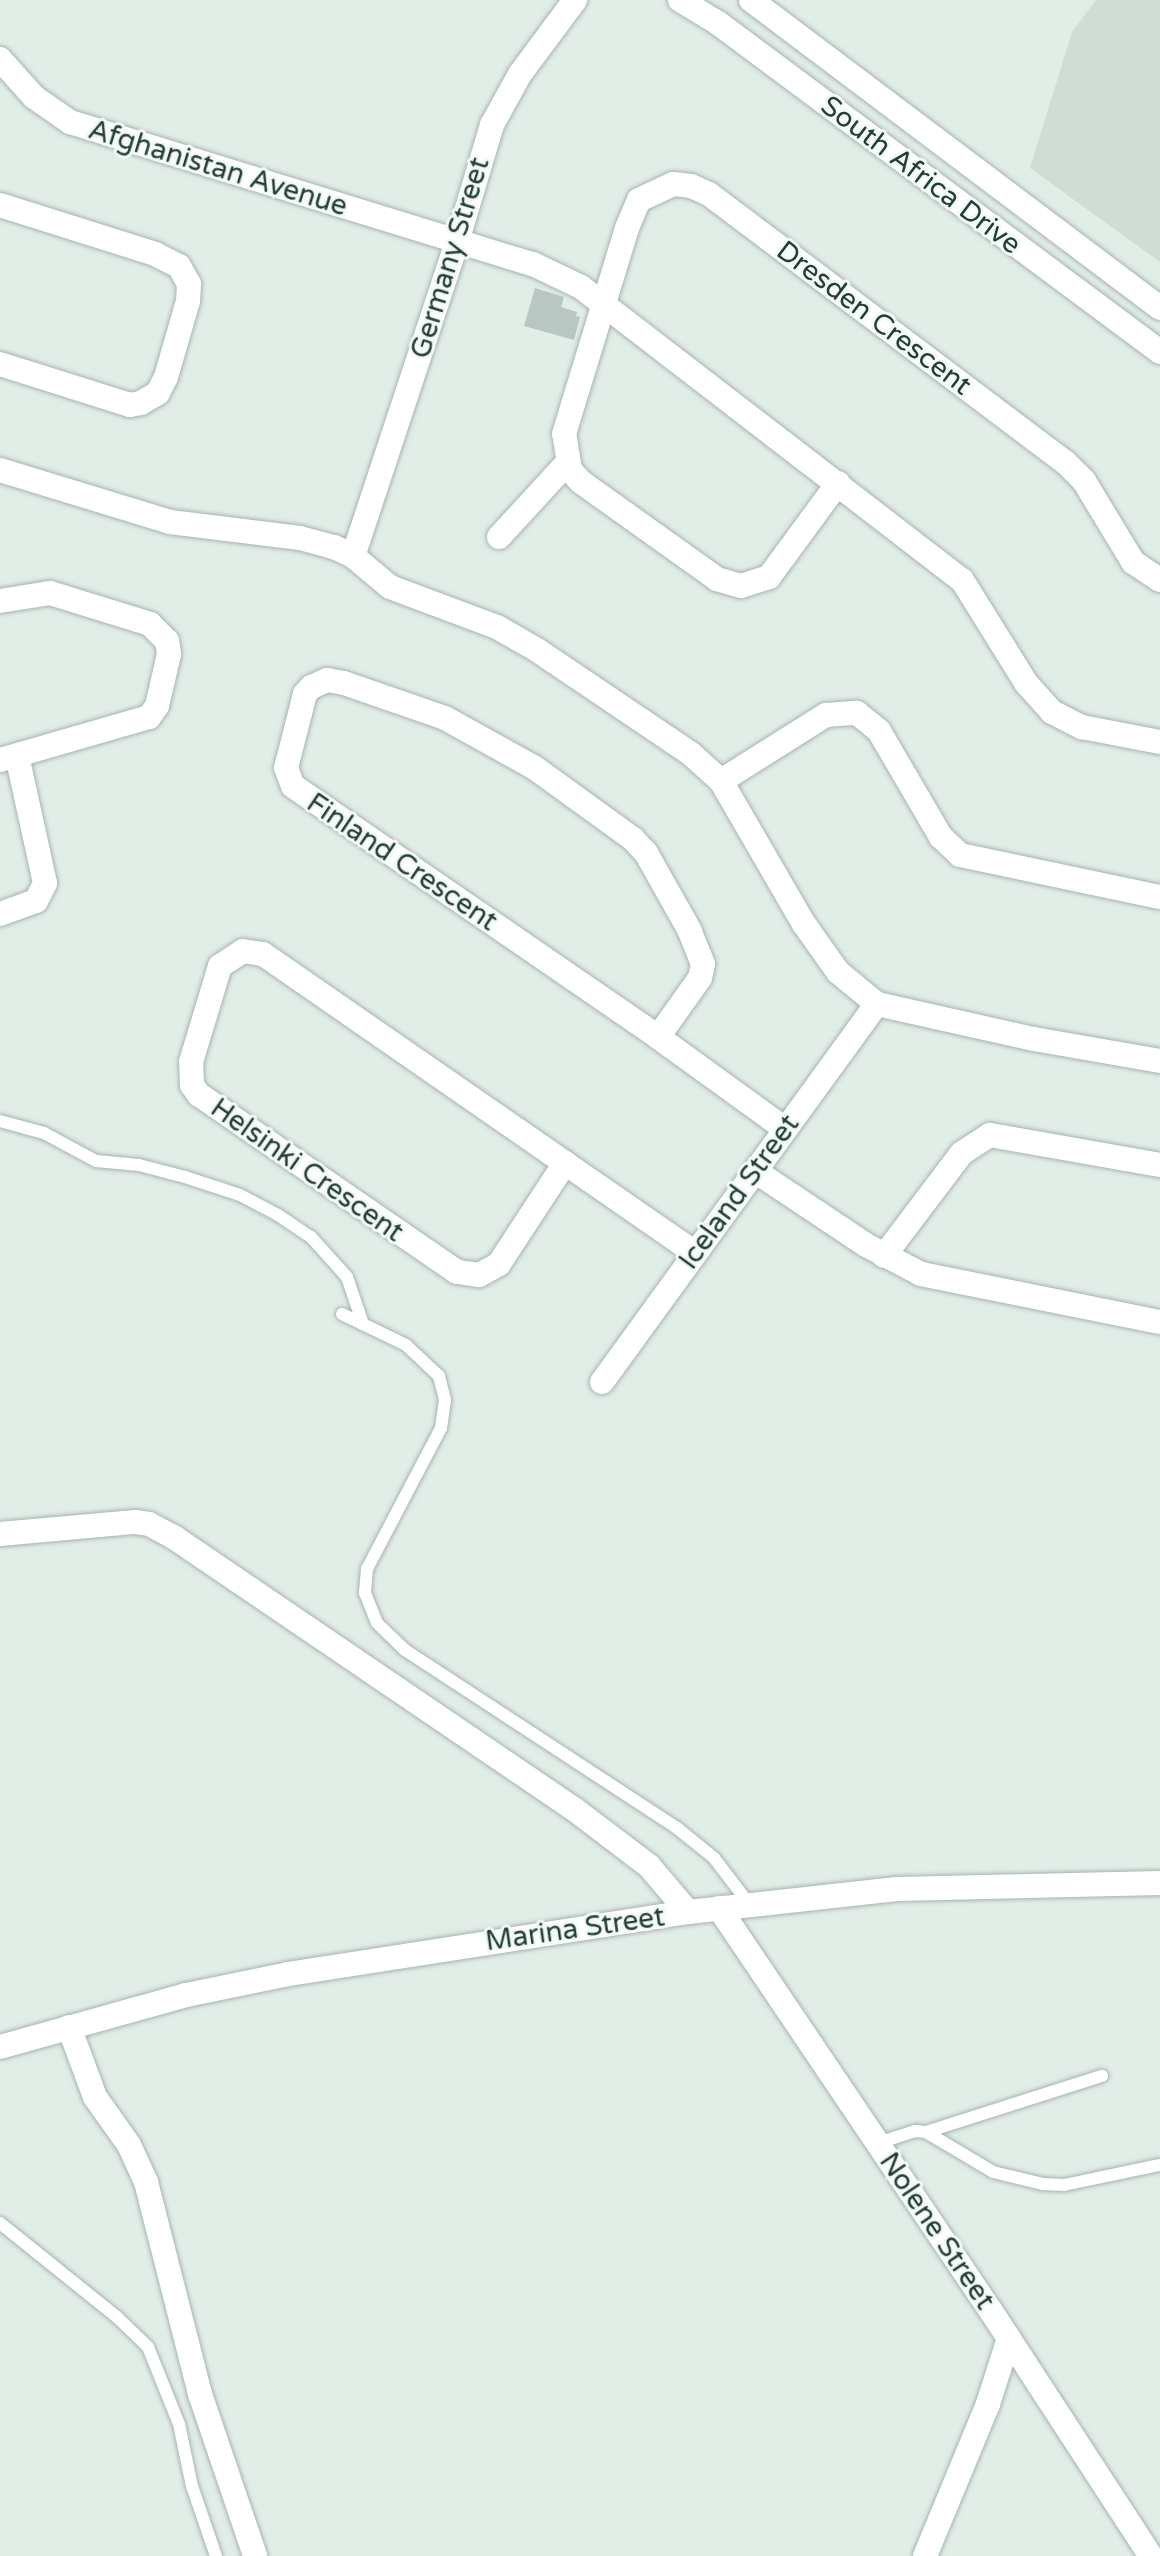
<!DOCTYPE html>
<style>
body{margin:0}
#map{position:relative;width:1160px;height:2556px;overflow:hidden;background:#e3ede8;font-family:"Varela Round",sans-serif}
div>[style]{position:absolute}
.built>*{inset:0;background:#d1dcd7}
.building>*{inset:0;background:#b8c7c1}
.roads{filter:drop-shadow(0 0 2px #a6b5af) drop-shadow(0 0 2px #a6b5af)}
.lane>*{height:12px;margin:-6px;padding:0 6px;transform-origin:6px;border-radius:6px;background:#fff}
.street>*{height:24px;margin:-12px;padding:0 12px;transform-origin:12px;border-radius:12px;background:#fff}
.secondary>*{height:24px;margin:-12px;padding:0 12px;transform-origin:12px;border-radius:12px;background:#fff}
span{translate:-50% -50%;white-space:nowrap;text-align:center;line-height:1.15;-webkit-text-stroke:6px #f3f9f6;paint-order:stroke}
.street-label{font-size:28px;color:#233e35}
</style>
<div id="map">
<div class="built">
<i style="clip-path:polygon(1096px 0,1160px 0,1160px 262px,1030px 168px,1072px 32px)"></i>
</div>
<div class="building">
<i style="clip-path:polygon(535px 288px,564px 297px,561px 307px,577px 312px,576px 316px,580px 317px,574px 340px,524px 326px)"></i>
</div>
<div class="roads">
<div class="lane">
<i style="left:0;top:1121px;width:46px;rotate:15.3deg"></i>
<i style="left:44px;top:1133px;width:59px;rotate:28.3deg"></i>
<i style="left:96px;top:1161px;width:43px;rotate:5.3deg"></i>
<i style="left:139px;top:1165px;width:48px;rotate:14.6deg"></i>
<i style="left:185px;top:1177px;width:58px;rotate:18.1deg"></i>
<i style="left:240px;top:1195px;width:43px;rotate:27.8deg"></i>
<i style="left:278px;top:1215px;width:40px;rotate:34deg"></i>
<i style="left:311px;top:1237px;width:54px;rotate:48deg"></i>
<i style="left:347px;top:1277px;width:50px;rotate:71.2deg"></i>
<i style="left:342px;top:1314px;width:71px;rotate:25.8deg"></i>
<i style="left:406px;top:1345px;width:45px;rotate:43.2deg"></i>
<i style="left:439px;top:1376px;width:25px;rotate:76deg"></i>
<i style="left:445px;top:1400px;width:28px;rotate:98deg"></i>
<i style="left:441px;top:1428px;width:159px;rotate:117.7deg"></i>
<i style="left:367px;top:1569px;width:24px;rotate:95deg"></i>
<i style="left:365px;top:1593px;width:32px;rotate:68deg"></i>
<i style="left:377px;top:1623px;width:39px;rotate:44deg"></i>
<i style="left:405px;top:1650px;width:325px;rotate:33.2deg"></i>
<i style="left:677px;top:1828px;width:48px;rotate:39deg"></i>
<i style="left:714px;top:1858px;width:59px;rotate:52.5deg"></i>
<i style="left:926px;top:2132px;width:185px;rotate:-17.7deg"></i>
<i style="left:878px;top:2143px;width:39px;rotate:-18deg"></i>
<i style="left:915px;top:2131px;width:11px;rotate:5deg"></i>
<i style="left:926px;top:2132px;width:78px;rotate:30.8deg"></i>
<i style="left:993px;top:2172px;width:51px;rotate:13.5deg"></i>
<i style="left:1043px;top:2184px;width:21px;rotate:3deg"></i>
<i style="left:1064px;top:2185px;width:98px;rotate:-11.8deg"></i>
<i style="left:0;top:2223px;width:150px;rotate:38.8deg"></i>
<i style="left:117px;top:2317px;width:43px;rotate:44.1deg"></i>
<i style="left:148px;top:2347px;width:83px;rotate:68.1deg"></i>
<i style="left:179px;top:2424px;width:63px;rotate:78.2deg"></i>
<i style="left:192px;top:2486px;width:74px;rotate:71.1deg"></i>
</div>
<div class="street">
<i style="left:575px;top:0;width:92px;rotate:126.6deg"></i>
<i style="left:520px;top:74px;width:58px;rotate:118.8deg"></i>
<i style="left:492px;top:125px;width:122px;rotate:106.7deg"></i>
<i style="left:457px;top:242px;width:331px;rotate:108.3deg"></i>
<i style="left:353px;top:556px;width:48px;rotate:40deg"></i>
<i style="left:390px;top:587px;width:114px;rotate:20.5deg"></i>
<i style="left:497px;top:627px;width:46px;rotate:29.9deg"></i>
<i style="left:537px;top:650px;width:186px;rotate:34deg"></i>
<i style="left:691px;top:754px;width:40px;rotate:42deg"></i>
<i style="left:721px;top:781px;width:165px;rotate:59.9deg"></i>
<i style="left:804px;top:924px;width:59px;rotate:54.7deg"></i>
<i style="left:838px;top:972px;width:50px;rotate:39.4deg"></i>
<i style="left:877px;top:1004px;width:161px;rotate:12.6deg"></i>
<i style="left:1034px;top:1039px;width:128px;rotate:9.9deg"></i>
<i style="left:0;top:59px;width:51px;rotate:48.2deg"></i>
<i style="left:34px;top:97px;width:44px;rotate:34.8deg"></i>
<i style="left:70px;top:122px;width:484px;rotate:17.1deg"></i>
<i style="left:533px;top:264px;width:53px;rotate:25.6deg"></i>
<i style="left:581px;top:287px;width:481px;rotate:37.6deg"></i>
<i style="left:962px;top:580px;width:121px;rotate:58.1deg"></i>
<i style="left:1026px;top:683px;width:39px;rotate:48deg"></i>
<i style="left:1052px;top:712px;width:34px;rotate:27deg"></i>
<i style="left:1082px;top:727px;width:79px;rotate:10.9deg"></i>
<i style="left:0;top:205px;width:163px;rotate:17.5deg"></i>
<i style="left:155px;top:254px;width:27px;rotate:27deg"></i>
<i style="left:179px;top:266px;width:21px;rotate:61deg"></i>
<i style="left:189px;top:284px;width:17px;rotate:93deg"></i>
<i style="left:188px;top:301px;width:79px;rotate:106.1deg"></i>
<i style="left:166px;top:377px;width:18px;rotate:117deg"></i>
<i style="left:158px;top:393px;width:20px;rotate:150deg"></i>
<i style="left:141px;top:403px;width:11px;rotate:170deg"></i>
<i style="left:130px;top:405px;width:136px;rotate:-162.5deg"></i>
<i style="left:0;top:470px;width:178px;rotate:17deg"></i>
<i style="left:170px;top:522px;width:131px;rotate:7deg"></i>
<i style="left:300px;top:538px;width:35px;rotate:15deg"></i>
<i style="left:334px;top:547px;width:21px;rotate:25deg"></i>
<i style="left:838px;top:483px;width:117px;rotate:126.3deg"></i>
<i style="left:769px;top:577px;width:29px;rotate:162deg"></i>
<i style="left:741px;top:586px;width:25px;rotate:-164deg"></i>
<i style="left:717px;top:579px;width:167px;rotate:-144.5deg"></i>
<i style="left:581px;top:482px;width:16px;rotate:-133deg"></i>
<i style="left:570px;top:470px;width:36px;rotate:-99deg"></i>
<i style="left:564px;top:434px;width:215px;rotate:-73deg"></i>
<i style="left:627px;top:228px;width:30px;rotate:-67deg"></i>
<i style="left:639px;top:200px;width:38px;rotate:-25deg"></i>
<i style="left:673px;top:184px;width:18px;rotate:6deg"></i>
<i style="left:691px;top:186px;width:20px;rotate:24deg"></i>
<i style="left:709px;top:194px;width:446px;rotate:37deg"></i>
<i style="left:1065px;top:462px;width:27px;rotate:45deg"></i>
<i style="left:1084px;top:481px;width:95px;rotate:58.8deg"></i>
<i style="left:1133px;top:562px;width:32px;rotate:34deg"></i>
<i style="left:499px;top:537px;width:100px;rotate:-47.4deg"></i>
<i style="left:0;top:601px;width:51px;rotate:-9.1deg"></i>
<i style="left:50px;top:593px;width:105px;rotate:17.2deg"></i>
<i style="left:150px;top:624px;width:24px;rotate:45deg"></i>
<i style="left:167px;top:641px;width:13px;rotate:81deg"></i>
<i style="left:169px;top:654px;width:53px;rotate:103deg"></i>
<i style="left:157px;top:706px;width:14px;rotate:126deg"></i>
<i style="left:149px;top:717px;width:155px;rotate:163.9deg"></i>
<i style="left:721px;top:781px;width:124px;rotate:-32.2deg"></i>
<i style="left:826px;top:715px;width:31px;rotate:-4deg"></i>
<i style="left:857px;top:713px;width:28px;rotate:39deg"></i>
<i style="left:879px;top:731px;width:123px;rotate:59.7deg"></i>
<i style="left:941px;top:837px;width:26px;rotate:43deg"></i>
<i style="left:960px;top:855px;width:204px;rotate:11.9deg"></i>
<i style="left:0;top:914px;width:38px;rotate:-20deg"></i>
<i style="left:36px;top:901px;width:20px;rotate:-63deg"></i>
<i style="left:45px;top:883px;width:130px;rotate:-102.4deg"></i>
<i style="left:658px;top:1037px;width:72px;rotate:-54.6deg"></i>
<i style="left:700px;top:978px;width:14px;rotate:-78deg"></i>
<i style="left:703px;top:964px;width:35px;rotate:-112deg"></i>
<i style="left:690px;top:931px;width:90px;rotate:-119.4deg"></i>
<i style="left:646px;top:853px;width:19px;rotate:-133deg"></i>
<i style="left:633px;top:839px;width:121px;rotate:-144.1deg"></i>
<i style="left:535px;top:768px;width:103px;rotate:-150.9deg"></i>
<i style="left:445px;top:718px;width:107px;rotate:-160.9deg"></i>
<i style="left:344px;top:683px;width:17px;rotate:-170deg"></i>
<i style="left:327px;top:680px;width:17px;rotate:156deg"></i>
<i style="left:311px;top:687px;width:9px;rotate:131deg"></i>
<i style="left:305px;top:694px;width:76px;rotate:104.4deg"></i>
<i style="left:286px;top:768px;width:19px;rotate:69deg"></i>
<i style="left:293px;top:786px;width:443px;rotate:34.5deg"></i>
<i style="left:658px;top:1037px;width:157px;rotate:35.9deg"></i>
<i style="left:565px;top:1163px;width:121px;rotate:123.2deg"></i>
<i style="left:499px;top:1264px;width:23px;rotate:151deg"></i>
<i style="left:479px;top:1275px;width:22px;rotate:-172deg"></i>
<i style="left:457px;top:1272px;width:313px;rotate:-145.5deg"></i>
<i style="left:199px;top:1095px;width:12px;rotate:-125deg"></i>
<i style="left:192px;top:1085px;width:23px;rotate:-92deg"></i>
<i style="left:191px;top:1062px;width:100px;rotate:-73.2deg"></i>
<i style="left:220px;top:966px;width:27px;rotate:-33deg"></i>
<i style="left:243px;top:951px;width:20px;rotate:9deg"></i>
<i style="left:263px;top:954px;width:367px;rotate:34.7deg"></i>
<i style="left:565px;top:1163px;width:158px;rotate:34.7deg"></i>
<i style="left:755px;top:1171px;width:133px;rotate:33.7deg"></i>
<i style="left:866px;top:1245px;width:62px;rotate:27.8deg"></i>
<i style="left:921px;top:1274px;width:244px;rotate:11.4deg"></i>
<i style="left:884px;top:1256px;width:129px;rotate:-52.9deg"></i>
<i style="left:962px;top:1153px;width:33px;rotate:-33deg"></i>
<i style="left:990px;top:1135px;width:173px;rotate:10deg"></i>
<i style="left:602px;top:1382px;width:467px;rotate:-54deg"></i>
<i style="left:0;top:1534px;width:136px;rotate:-5.1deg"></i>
<i style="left:135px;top:1522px;width:14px;rotate:8deg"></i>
<i style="left:149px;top:1524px;width:30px;rotate:28deg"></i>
<i style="left:175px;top:1538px;width:482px;rotate:34.2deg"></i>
<i style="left:574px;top:1809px;width:94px;rotate:37.2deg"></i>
<i style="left:649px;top:1866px;width:60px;rotate:49.7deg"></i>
<i style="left:719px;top:1908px;width:486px;rotate:56deg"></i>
<i style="left:991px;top:2311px;width:293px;rotate:56.9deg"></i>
<i style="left:69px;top:2027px;width:75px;rotate:69.6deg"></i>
<i style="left:95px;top:2097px;width:59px;rotate:54.7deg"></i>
<i style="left:129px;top:2145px;width:41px;rotate:65.3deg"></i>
<i style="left:146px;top:2182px;width:219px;rotate:75.7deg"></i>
<i style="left:200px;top:2394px;width:171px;rotate:71.2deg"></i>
<i style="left:925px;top:2556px;width:165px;rotate:-67.5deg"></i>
<i style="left:988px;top:2404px;width:69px;rotate:-72.3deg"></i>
</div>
<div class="secondary">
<i style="left:680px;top:0;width:44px;rotate:31.2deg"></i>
<i style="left:718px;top:23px;width:551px;rotate:36.66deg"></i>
<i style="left:751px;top:0;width:512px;rotate:36.98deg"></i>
<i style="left:0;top:2047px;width:193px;rotate:-15.6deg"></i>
<i style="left:186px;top:1995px;width:104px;rotate:-11.6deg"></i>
<i style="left:288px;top:1974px;width:405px;rotate:-8.8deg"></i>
<i style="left:688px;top:1912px;width:210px;rotate:-6.3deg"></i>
<i style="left:897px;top:1889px;width:263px;rotate:-1.3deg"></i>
</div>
</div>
<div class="street-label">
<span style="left:218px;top:168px;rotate:17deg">Afghanistan Avenue</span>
<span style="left:921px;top:175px;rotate:37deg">South Africa Drive</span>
<span style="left:450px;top:258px;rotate:-73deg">Germany Street</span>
<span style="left:874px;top:318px;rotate:37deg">Dresden Crescent</span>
<span style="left:402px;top:862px;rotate:34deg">Finland Crescent</span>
<span style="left:307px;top:1170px;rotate:35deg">Helsinki Crescent</span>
<span style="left:739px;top:1192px;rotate:-54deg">Iceland Street</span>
<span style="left:575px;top:1929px;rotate:-8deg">Marina Street</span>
<span style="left:937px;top:2231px;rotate:56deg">Nolene Street</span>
</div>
</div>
